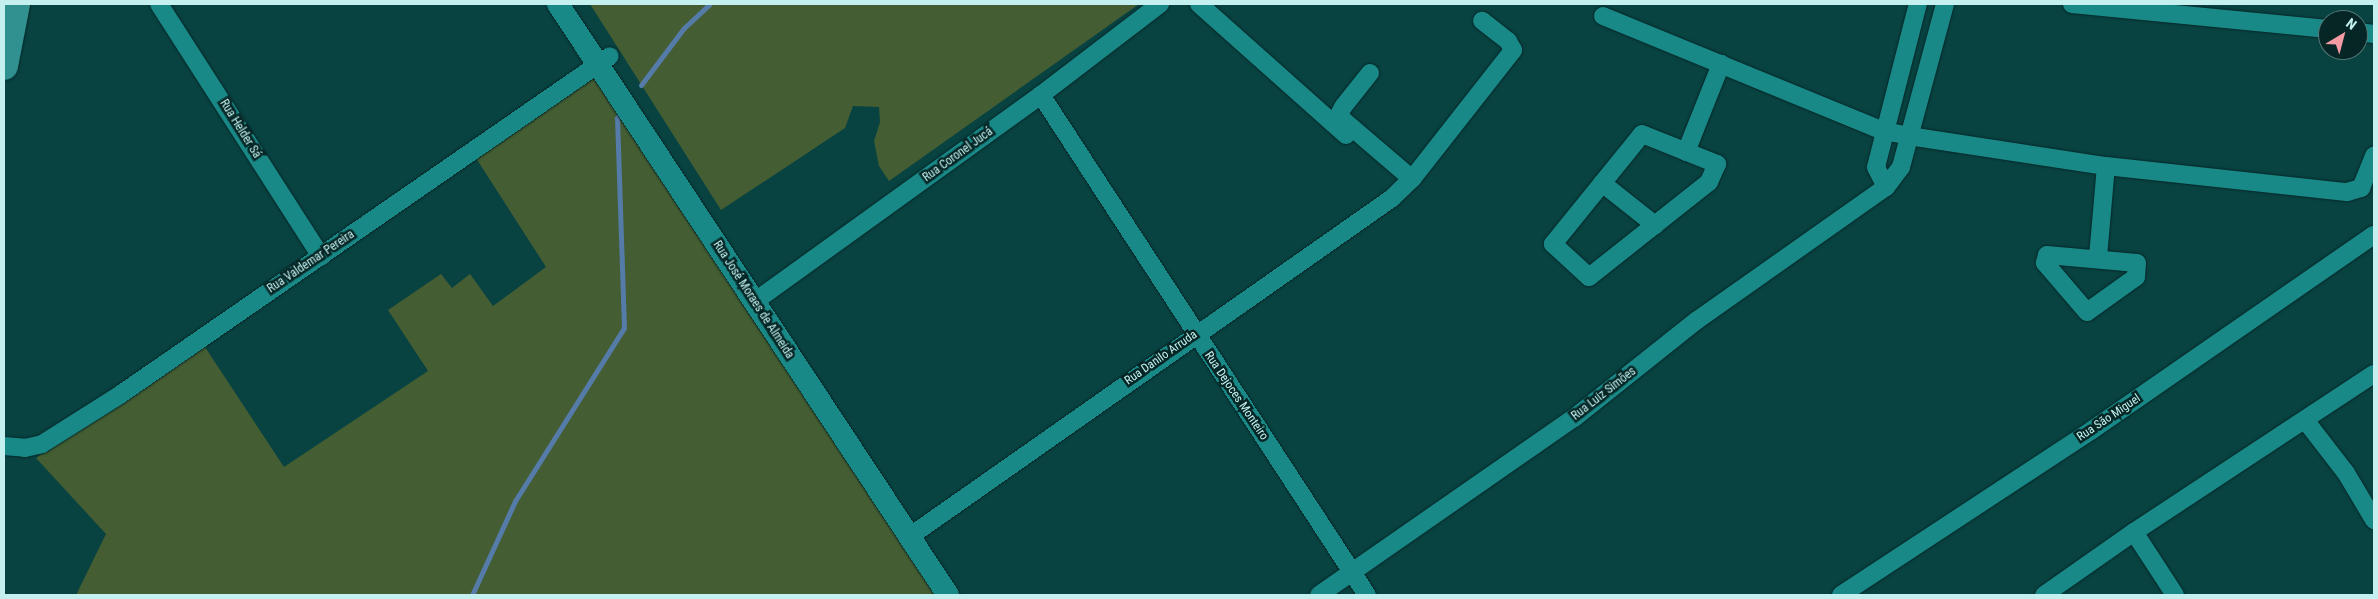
<!DOCTYPE html>
<meta charset="utf-8">
<style>
body{margin:0}
#map{position:relative;width:2378px;height:599px;overflow:hidden;background:#084342;font-family:"Roboto Condensed",sans-serif}
div>[style]{position:absolute}
.green>*{inset:0;background:#445d32}
.stream>*{height:5px;margin:-2.5px;padding:0 2.5px;transform-origin:2.5px;border-radius:2.5px;background:#557ba8}
.roads{filter:drop-shadow(0 0 1px #062626) drop-shadow(0 0 1px #062626)}
.minor>*{height:18px;margin:-9px;padding:0 9px;transform-origin:9px;border-radius:9px;background:#198988}
.tertiary>*{height:22px;margin:-11px;padding:0 11px;transform-origin:11px;border-radius:11px;background:#198988}
.trunk>*{height:28px;margin:-14px;padding:0 14px;transform-origin:14px;border-radius:14px;background:#309190}
span{translate:-50% -50%;white-space:nowrap;text-align:center;line-height:1.15;-webkit-text-stroke:5px #062626;paint-order:stroke}
.street-label{font-size:12px;color:#c4f1ef}
.frame{position:absolute;inset:0;border:5px solid #c4f1ef;pointer-events:none}
.north{position:absolute;left:2318px;top:10px;width:50px;height:50px;box-sizing:border-box;background:#062626;border:1px solid #527776;border-radius:50%;rotate:37deg;font-size:14px;font-weight:700;line-height:20px;text-align:center;color:#c4f1ef}
.north::after{content:'';display:block;margin:auto;width:18px;height:22px;background:#f49aa3;clip-path:polygon(50% 0,100% 100%,50% 72%,0 100%)}
</style>
<div id="map">
<div class="green">
<i style="clip-path:polygon(590px 4px,1139px 4px,889px 181px,879px 166px,874px 141px,880px 122px,879px 107px,853px 106px,845px 128px,721px 210px)"></i>
<i style="clip-path:polygon(596px 68px,939px 595px,76px 595px,106px 534px,36px 458px,203px 344px,284px 467px,428px 371px,388px 310px,441px 274px,452px 288px,470px 274px,493px 306px,546px 267px,474px 155px)"></i>
</div>
<div class="stream">
<i style="left:641px;top:85px;width:71px;rotate:-53deg"></i>
<i style="left:684px;top:28px;width:35px;rotate:-43deg"></i>
<i style="left:472px;top:595px;width:103px;rotate:-65.4deg"></i>
<i style="left:515px;top:501px;width:204px;rotate:-57.8deg"></i>
<i style="left:624px;top:328px;width:210px;rotate:-91.9deg"></i>
<i style="left:617px;top:118px;width:6px;rotate:-59deg"></i>
</div>
<div class="roads">
<div class="minor">
<i style="left:159px;top:4px;width:300px;rotate:57.3deg"></i>
<i style="left:1199px;top:4px;width:197px;rotate:41.7deg"></i>
<i style="left:2072px;top:4px;width:257px;rotate:5.6deg"></i>
<i style="left:1603px;top:16px;width:304px;rotate:22.3deg"></i>
<i style="left:1884px;top:131px;width:25px;rotate:11deg"></i>
<i style="left:1909px;top:136px;width:199px;rotate:8.7deg"></i>
<i style="left:2106px;top:166px;width:242px;rotate:6.2deg"></i>
<i style="left:2347px;top:192px;width:15px;rotate:-16deg"></i>
<i style="left:2361px;top:188px;width:35px;rotate:-68deg"></i>
<i style="left:2358px;top:32px;width:16px;rotate:7deg"></i>
<i style="left:1370px;top:73px;width:43px;rotate:128.5deg"></i>
<i style="left:1343px;top:107px;width:7px;rotate:117deg"></i>
<i style="left:1340px;top:113px;width:6px;rotate:72deg"></i>
<i style="left:1342px;top:119px;width:92px;rotate:40.6deg"></i>
<i style="left:1412px;top:179px;width:164px;rotate:-51.9deg"></i>
<i style="left:1513px;top:50px;width:10px;rotate:-119deg"></i>
<i style="left:1508px;top:41px;width:33px;rotate:-142deg"></i>
<i style="left:1041px;top:95px;width:597px;rotate:56.9deg"></i>
<i style="left:1642px;top:134px;width:81px;rotate:21.8deg"></i>
<i style="left:1717px;top:164px;width:20px;rotate:114deg"></i>
<i style="left:1709px;top:182px;width:153px;rotate:141.6deg"></i>
<i style="left:1589px;top:277px;width:49px;rotate:-137.5deg"></i>
<i style="left:1553px;top:244px;width:141px;rotate:-51deg"></i>
<i style="left:1686px;top:152px;width:95px;rotate:-68.3deg"></i>
<i style="left:1602px;top:183px;width:68px;rotate:38.4deg"></i>
<i style="left:1886px;top:187px;width:22px;rotate:-117deg"></i>
<i style="left:1876px;top:167px;width:168px;rotate:-75.6deg"></i>
<i style="left:2047px;top:255px;width:90px;rotate:5.1deg"></i>
<i style="left:2137px;top:263px;width:14px;rotate:94deg"></i>
<i style="left:2136px;top:277px;width:60px;rotate:144.5deg"></i>
<i style="left:2087px;top:312px;width:65px;rotate:-130.6deg"></i>
<i style="left:2045px;top:263px;width:8px;rotate:-76deg"></i>
<i style="left:2098px;top:257px;width:91px;rotate:-85deg"></i>
<i style="left:754px;top:302px;width:354px;rotate:-35.8deg"></i>
<i style="left:1041px;top:95px;width:150px;rotate:-37.4deg"></i>
<i style="left:2305px;top:420px;width:67px;rotate:52.3deg"></i>
<i style="left:2346px;top:473px;width:55px;rotate:59.2deg"></i>
<i style="left:4px;top:446px;width:21px;rotate:5deg"></i>
<i style="left:25px;top:448px;width:17px;rotate:-13deg"></i>
<i style="left:42px;top:444px;width:93px;rotate:-32.3deg"></i>
<i style="left:121px;top:394px;width:594px;rotate:-34.65deg"></i>
<i style="left:2134px;top:532px;width:75px;rotate:56.9deg"></i>
<i style="left:909px;top:537px;width:590px;rotate:-35.06deg"></i>
<i style="left:1392px;top:198px;width:28px;rotate:-44deg"></i>
<i style="left:1319px;top:595px;width:310px;rotate:-34.8deg"></i>
<i style="left:1574px;top:418px;width:156px;rotate:-38.5deg"></i>
<i style="left:1696px;top:321px;width:232px;rotate:-35.2deg"></i>
<i style="left:1886px;top:187px;width:25px;rotate:-53deg"></i>
<i style="left:1901px;top:167px;width:169px;rotate:-74.9deg"></i>
<i style="left:1841px;top:595px;width:300px;rotate:-33.3deg"></i>
<i style="left:2092px;top:430px;width:343px;rotate:-34.7deg"></i>
<i style="left:2044px;top:595px;width:110px;rotate:-35deg"></i>
<i style="left:2134px;top:532px;width:287px;rotate:-33.4deg"></i>
</div>
<div class="tertiary">
<i style="left:558px;top:4px;width:708px;rotate:56.58deg"></i>
</div>
<div class="trunk">
<i style="left:4px;top:66px;width:63px;rotate:-79deg"></i>
</div>
</div>
<div class="street-label">
<span style="left:240px;top:129px;rotate:58deg">Rua Helder Sá</span>
<span style="left:958px;top:155px;rotate:-36deg">Rua Coronel Jucá</span>
<span style="left:311px;top:262px;rotate:-34deg">Rua Valdemar Pereira</span>
<span style="left:753px;top:300px;rotate:57deg">Rua José Moraes de Almeida</span>
<span style="left:1161px;top:358px;rotate:-35deg">Rua Danilo Arruda</span>
<span style="left:1604px;top:394px;rotate:-38deg">Rua Luiz Simões</span>
<span style="left:1236px;top:396px;rotate:56deg">Rua Dejoces Monteiro</span>
<span style="left:2109px;top:418px;rotate:-34deg">Rua São Miguel</span>
</div>
<div class="frame"></div>
<div class="north">N</div>
</div>
